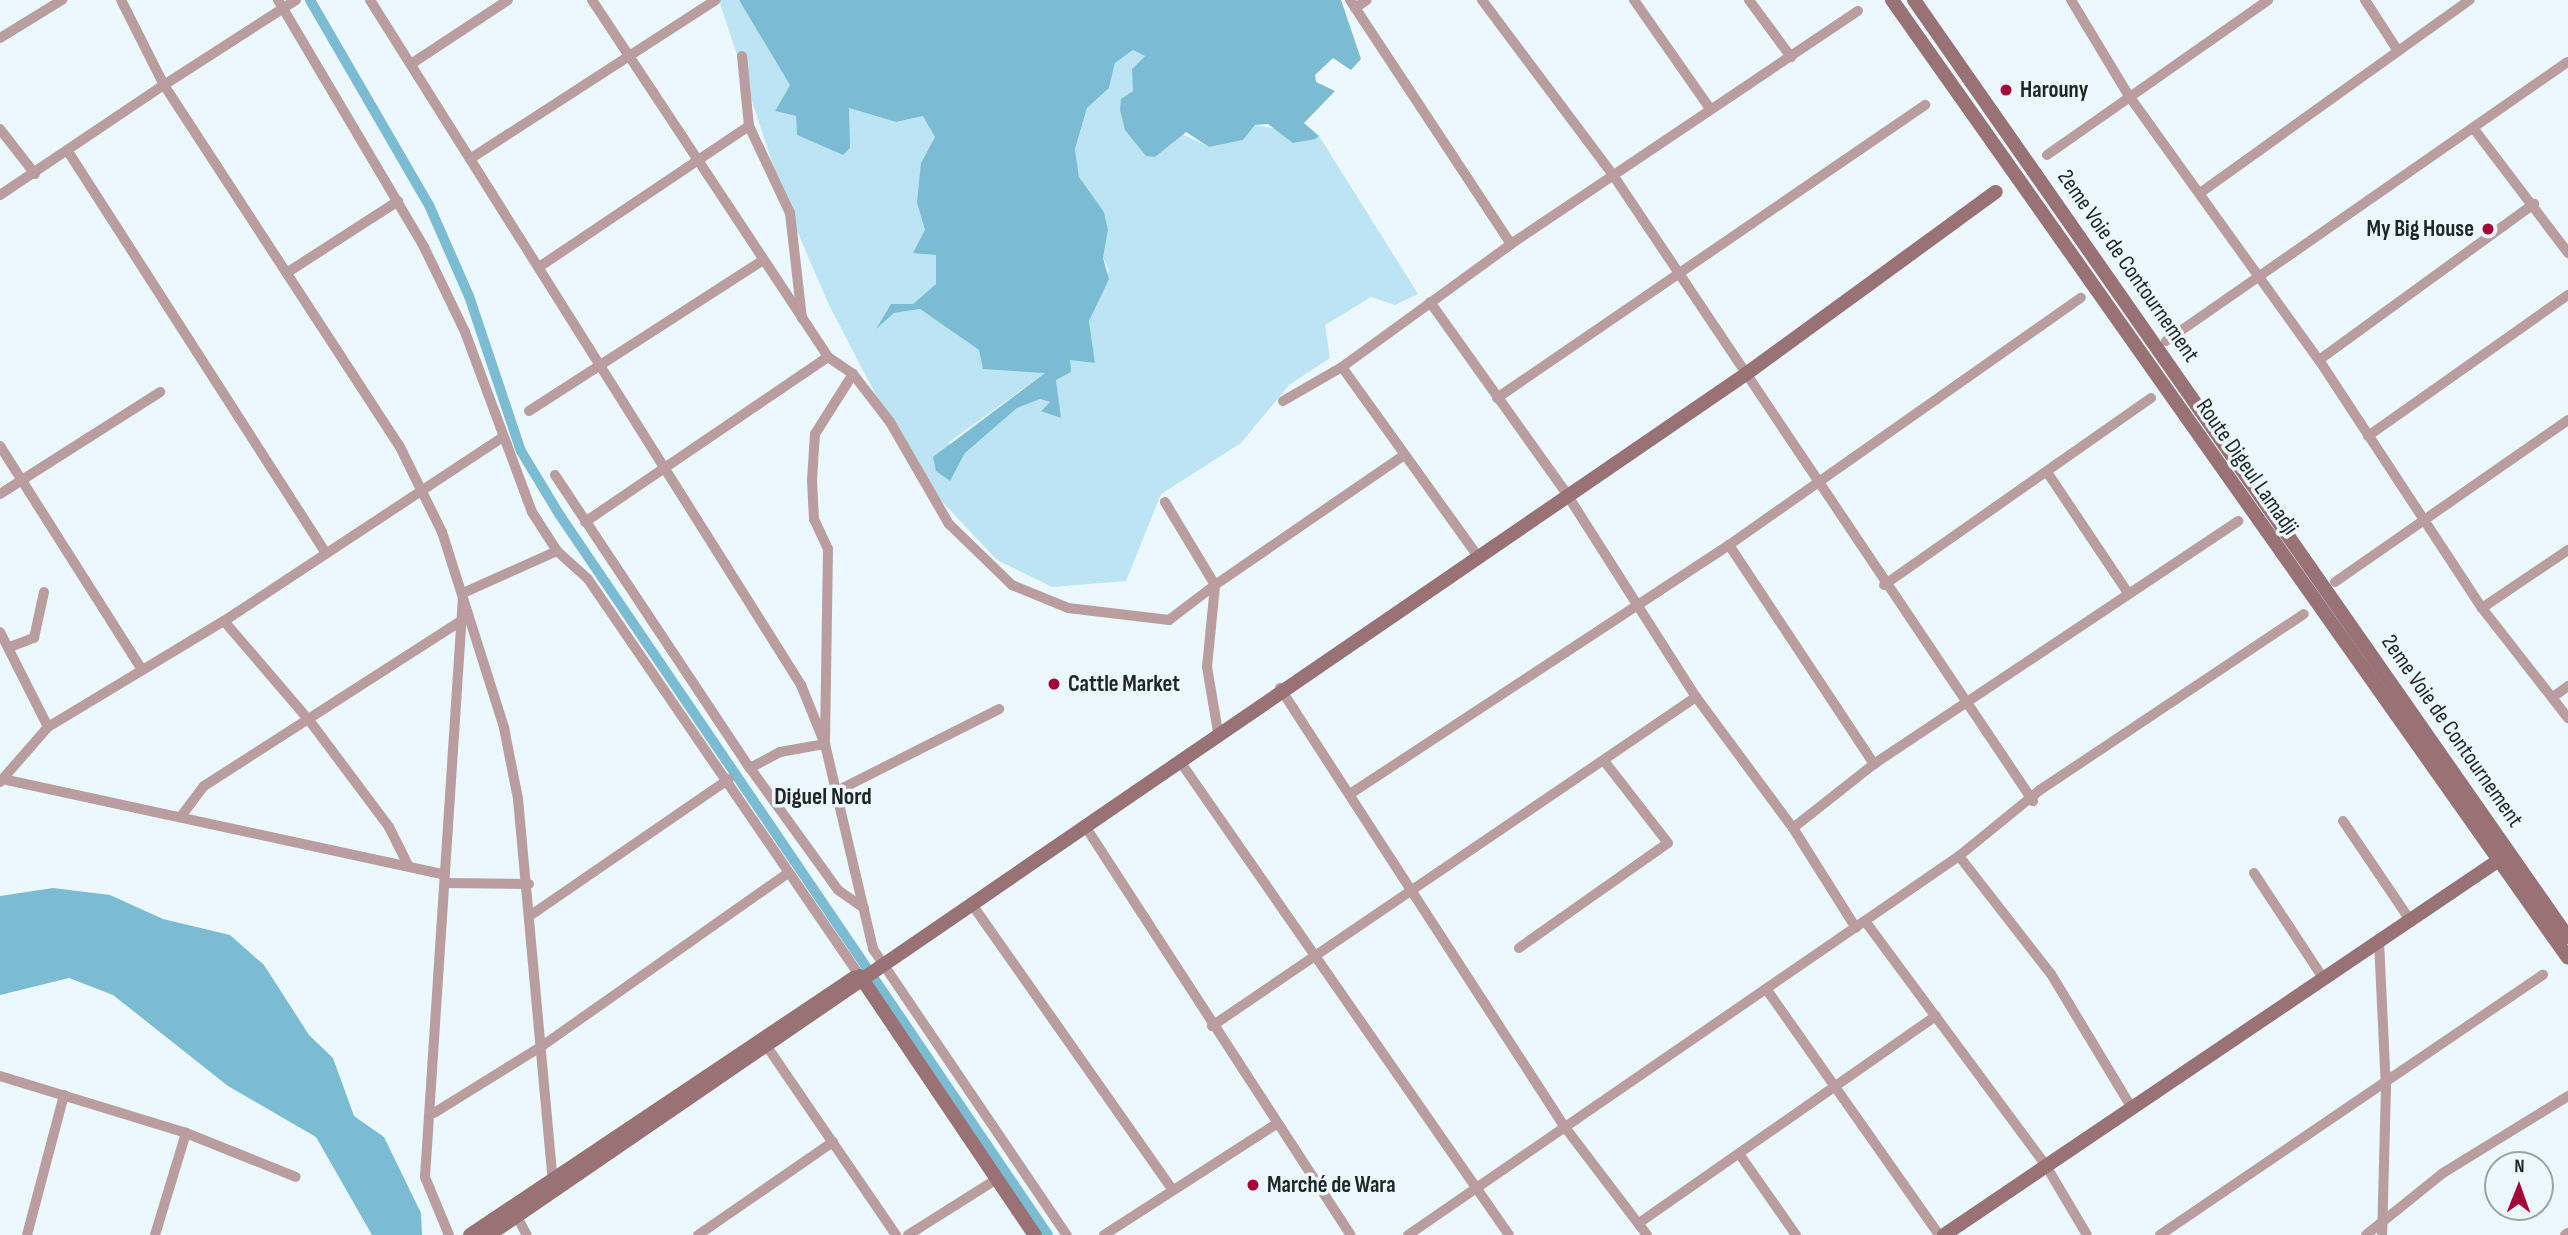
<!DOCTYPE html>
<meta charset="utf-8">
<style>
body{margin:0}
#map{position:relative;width:2568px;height:1235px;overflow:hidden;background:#ebf8fd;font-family:"Sofia Sans Condensed",sans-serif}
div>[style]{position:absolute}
.green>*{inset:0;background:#bce4f2}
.water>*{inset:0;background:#7cbcd3}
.canal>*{height:10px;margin:-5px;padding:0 5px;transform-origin:5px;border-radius:5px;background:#7cbcd3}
.street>*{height:10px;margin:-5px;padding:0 5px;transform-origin:5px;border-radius:5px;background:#b99d9f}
.secondary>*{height:14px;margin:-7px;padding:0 7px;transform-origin:7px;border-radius:7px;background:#997276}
.dots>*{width:19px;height:19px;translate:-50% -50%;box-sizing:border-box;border:4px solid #ebf8fd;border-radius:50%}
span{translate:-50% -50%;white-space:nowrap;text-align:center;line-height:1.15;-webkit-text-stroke:7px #ebf8fd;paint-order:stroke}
.poi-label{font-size:23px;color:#212628;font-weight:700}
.left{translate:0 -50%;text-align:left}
.right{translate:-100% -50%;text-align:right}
.street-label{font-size:23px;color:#212628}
.neighbourhood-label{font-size:24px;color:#212628;font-weight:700}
.north{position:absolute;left:2484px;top:1151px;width:70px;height:70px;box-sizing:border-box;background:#ebf8fd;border:2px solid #9aa4a8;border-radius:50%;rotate:1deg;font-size:19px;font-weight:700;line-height:28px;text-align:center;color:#212628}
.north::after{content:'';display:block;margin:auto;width:24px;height:32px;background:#a20439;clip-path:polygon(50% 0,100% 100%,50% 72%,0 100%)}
</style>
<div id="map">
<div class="green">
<i style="clip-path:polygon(719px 0,739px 0,784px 72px,790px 85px,775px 111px,796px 116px,797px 135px,843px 155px,849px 108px,896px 122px,924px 116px,935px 137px,921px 163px,925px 231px,914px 252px,936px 255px,936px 284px,913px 304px,891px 304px,878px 327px,894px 313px,920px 309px,979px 350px,1045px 373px,949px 442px,950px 480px,965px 453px,1017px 408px,1039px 399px,1050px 402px,1042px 410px,1060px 418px,1056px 380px,1070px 359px,1095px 363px,1089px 321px,1109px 270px,1103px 258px,1108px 230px,1104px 212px,1079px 177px,1075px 149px,1087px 108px,1109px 88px,1115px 63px,1133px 50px,1145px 56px,1132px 69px,1155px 157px,1180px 133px,1209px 147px,1243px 140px,1255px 125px,1319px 136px,1418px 294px,1395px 305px,1371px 297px,1325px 325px,1330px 358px,1289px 385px,1241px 443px,1161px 494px,1126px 581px,1052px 587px,997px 560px,918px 476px,829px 305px,786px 205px)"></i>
</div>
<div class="water">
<i style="clip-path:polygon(739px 0,1341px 0,1361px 59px,1351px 70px,1333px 58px,1315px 75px,1316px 82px,1335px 91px,1304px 123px,1319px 136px,1315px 139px,1293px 143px,1268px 124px,1255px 125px,1243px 140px,1209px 147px,1186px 132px,1155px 157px,1146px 156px,1125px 130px,1120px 110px,1121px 99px,1133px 91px,1132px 69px,1145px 56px,1133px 50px,1115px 63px,1109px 88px,1087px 108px,1075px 149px,1079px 177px,1104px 212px,1108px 230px,1103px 258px,1109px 279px,1089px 321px,1095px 363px,1070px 360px,1071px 372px,1056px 380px,1061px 418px,1041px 411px,1050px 402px,1040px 399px,1017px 408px,965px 453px,950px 481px,936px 471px,933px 457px,1045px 373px,983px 369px,979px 350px,920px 309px,894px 313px,876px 329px,891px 304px,913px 304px,936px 284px,936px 255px,913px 253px,925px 230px,917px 202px,921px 163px,935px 137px,923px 116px,896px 122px,849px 108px,850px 148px,843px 155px,797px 135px,796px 116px,775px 111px,790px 85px)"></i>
<i style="clip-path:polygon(53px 888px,110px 895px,163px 919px,230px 935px,264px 965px,309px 1035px,333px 1058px,354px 1116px,384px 1137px,421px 1213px,422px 1235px,372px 1235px,316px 1137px,228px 1086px,113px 995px,69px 978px,0 995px,0 896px)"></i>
</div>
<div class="canal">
<i style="left:310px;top:0;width:237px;rotate:59.9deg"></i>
<i style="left:429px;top:205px;width:99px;rotate:66.3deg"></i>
<i style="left:469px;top:296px;width:163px;rotate:71.5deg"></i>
<i style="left:521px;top:451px;width:74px;rotate:58.9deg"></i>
<i style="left:559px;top:514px;width:871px;rotate:55.85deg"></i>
</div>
<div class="street">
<i style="left:278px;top:0;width:287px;rotate:59.4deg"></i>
<i style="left:424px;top:247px;width:94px;rotate:64.2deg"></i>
<i style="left:465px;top:332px;width:192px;rotate:69.6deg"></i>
<i style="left:532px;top:512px;width:46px;rotate:57.3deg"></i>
<i style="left:557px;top:551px;width:42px;rotate:42.1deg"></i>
<i style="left:588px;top:579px;width:481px;rotate:55.6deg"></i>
<i style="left:296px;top:0;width:157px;rotate:147.2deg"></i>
<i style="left:164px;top:85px;width:430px;rotate:56.9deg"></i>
<i style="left:399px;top:445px;width:97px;rotate:63.7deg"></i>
<i style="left:442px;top:532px;width:206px;rotate:72.4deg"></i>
<i style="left:504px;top:728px;width:72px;rotate:78.8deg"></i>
<i style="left:518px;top:799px;width:386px;rotate:84.8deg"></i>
<i style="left:370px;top:0;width:809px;rotate:57.82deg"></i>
<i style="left:801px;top:685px;width:64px;rotate:67.9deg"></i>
<i style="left:825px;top:744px;width:211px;rotate:76.8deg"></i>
<i style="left:873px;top:949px;width:346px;rotate:55.9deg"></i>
<i style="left:592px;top:0;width:428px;rotate:56.5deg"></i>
<i style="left:828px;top:357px;width:30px;rotate:34deg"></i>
<i style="left:853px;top:374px;width:61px;rotate:52.4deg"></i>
<i style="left:890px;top:422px;width:118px;rotate:60deg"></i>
<i style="left:949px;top:524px;width:88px;rotate:44.1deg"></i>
<i style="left:1012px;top:585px;width:61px;rotate:22.3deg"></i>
<i style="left:1068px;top:608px;width:102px;rotate:6.8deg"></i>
<i style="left:1169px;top:620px;width:58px;rotate:-37.3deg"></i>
<i style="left:1215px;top:585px;width:97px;rotate:-121.1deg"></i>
<i style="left:1350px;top:0;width:292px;rotate:56.6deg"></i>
<i style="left:1482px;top:0;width:219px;rotate:53.2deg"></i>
<i style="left:1613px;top:175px;width:754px;rotate:56.14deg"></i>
<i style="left:1634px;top:0;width:131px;rotate:55deg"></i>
<i style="left:1749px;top:0;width:71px;rotate:53.6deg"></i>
<i style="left:2071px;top:0;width:112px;rotate:58.9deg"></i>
<i style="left:2129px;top:96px;width:325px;rotate:54.3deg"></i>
<i style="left:2319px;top:360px;width:297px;rotate:56.7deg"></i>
<i style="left:2482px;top:608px;width:140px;rotate:52deg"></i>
<i style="left:2365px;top:0;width:61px;rotate:57.1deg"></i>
<i style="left:1355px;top:8px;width:14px;rotate:-34deg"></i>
<i style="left:0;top:38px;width:73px;rotate:-31.5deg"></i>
<i style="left:742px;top:56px;width:70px;rotate:84.3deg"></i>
<i style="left:749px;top:126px;width:96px;rotate:64.8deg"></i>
<i style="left:790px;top:213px;width:106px;rotate:83.5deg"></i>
<i style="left:411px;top:64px;width:116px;rotate:-33.4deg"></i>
<i style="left:0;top:129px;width:57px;rotate:52.1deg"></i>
<i style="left:2474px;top:129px;width:156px;rotate:52.8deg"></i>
<i style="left:69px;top:153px;width:475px;rotate:57.3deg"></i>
<i style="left:2047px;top:155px;width:270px;rotate:-35deg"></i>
<i style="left:473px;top:157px;width:289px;rotate:-32.9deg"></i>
<i style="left:2200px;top:193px;width:332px;rotate:-35.6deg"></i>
<i style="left:0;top:195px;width:197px;rotate:-33.9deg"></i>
<i style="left:164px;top:85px;width:95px;rotate:-116.8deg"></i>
<i style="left:542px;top:265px;width:249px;rotate:-33.9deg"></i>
<i style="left:288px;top:272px;width:131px;rotate:-32.8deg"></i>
<i style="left:1430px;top:302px;width:234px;rotate:54.5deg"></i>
<i style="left:1566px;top:493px;width:242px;rotate:57.5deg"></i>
<i style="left:1696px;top:697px;width:163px;rotate:53.5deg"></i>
<i style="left:1793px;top:828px;width:118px;rotate:57.8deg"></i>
<i style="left:2166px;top:341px;width:489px;rotate:-34.8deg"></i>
<i style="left:2319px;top:360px;width:266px;rotate:-36deg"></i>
<i style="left:1497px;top:398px;width:519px;rotate:-34.39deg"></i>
<i style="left:1283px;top:401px;width:68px;rotate:-30deg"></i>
<i style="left:529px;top:411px;width:277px;rotate:-32.8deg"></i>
<i style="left:2368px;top:436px;width:245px;rotate:-35.2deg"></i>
<i style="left:0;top:446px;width:265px;rotate:57.6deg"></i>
<i style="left:2047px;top:472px;width:146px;rotate:56.2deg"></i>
<i style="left:555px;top:475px;width:352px;rotate:56.4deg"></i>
<i style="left:750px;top:768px;width:150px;rotate:54.2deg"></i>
<i style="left:838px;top:890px;width:32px;rotate:35deg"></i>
<i style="left:0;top:494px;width:190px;rotate:-32.5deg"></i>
<i style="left:585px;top:522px;width:294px;rotate:-34.2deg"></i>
<i style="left:1729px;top:545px;width:263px;rotate:56.5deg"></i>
<i style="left:1477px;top:555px;width:231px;rotate:-125.7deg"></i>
<i style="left:1342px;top:367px;width:209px;rotate:-36deg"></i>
<i style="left:1511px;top:244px;width:418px;rotate:-33.9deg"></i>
<i style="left:2335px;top:582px;width:284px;rotate:-34.8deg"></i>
<i style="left:1884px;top:585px;width:326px;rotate:-35deg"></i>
<i style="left:463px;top:593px;width:103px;rotate:-24.1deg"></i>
<i style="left:2482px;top:608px;width:104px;rotate:-34deg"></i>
<i style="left:224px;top:621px;width:130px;rotate:49.4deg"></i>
<i style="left:309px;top:720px;width:134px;rotate:53.2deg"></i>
<i style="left:389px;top:827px;width:42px;rotate:63.4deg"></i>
<i style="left:0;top:632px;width:106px;rotate:63.2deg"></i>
<i style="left:10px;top:647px;width:26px;rotate:-21deg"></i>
<i style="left:34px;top:638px;width:47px;rotate:-77.7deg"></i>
<i style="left:1280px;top:688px;width:522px;rotate:57.04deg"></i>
<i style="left:1564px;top:1126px;width:137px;rotate:52.7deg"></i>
<i style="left:2553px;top:697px;width:19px;rotate:-36deg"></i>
<i style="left:1218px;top:732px;width:66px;rotate:-99.6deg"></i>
<i style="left:1207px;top:667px;width:82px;rotate:-84.4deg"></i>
<i style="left:1215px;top:585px;width:229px;rotate:-34.5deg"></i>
<i style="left:825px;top:740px;width:191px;rotate:-89.1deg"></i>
<i style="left:828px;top:549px;width:33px;rotate:-115deg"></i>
<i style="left:814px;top:519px;width:39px;rotate:-93deg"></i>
<i style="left:812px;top:480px;width:46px;rotate:-86.3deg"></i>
<i style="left:815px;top:434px;width:71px;rotate:-57.7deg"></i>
<i style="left:1179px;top:760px;width:578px;rotate:55.21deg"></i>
<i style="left:750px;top:768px;width:34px;rotate:-28deg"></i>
<i style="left:780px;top:752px;width:46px;rotate:-10.1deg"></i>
<i style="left:7px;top:780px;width:446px;rotate:12.2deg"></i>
<i style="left:0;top:782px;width:73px;rotate:-48.9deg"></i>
<i style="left:48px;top:727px;width:205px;rotate:-31.1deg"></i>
<i style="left:224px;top:621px;width:333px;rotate:-33.4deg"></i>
<i style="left:835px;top:792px;width:184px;rotate:-26.8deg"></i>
<i style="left:1350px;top:794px;width:453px;rotate:-33.3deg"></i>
<i style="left:1729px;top:545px;width:430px;rotate:-35.1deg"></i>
<i style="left:182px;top:815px;width:36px;rotate:-53deg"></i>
<i style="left:204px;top:786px;width:303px;rotate:-32.7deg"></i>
<i style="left:2343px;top:821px;width:120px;rotate:55.9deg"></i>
<i style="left:1085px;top:826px;width:488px;rotate:57deg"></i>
<i style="left:1793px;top:828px;width:103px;rotate:-38.3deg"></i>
<i style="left:1874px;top:764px;width:438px;rotate:-33.7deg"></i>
<i style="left:1959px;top:856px;width:150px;rotate:52.1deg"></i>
<i style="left:2051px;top:974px;width:153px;rotate:58.9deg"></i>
<i style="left:2254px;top:873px;width:126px;rotate:56.7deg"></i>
<i style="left:445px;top:883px;width:84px;rotate:0.7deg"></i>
<i style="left:971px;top:903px;width:350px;rotate:54.9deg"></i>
<i style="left:531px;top:915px;width:240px;rotate:-34.5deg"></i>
<i style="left:1865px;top:921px;width:302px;rotate:53.5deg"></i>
<i style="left:2045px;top:1164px;width:82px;rotate:59.4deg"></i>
<i style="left:2379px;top:941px;width:146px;rotate:87.3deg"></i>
<i style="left:2386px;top:1087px;width:148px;rotate:91.5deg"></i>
<i style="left:1519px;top:948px;width:182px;rotate:-35.2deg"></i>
<i style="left:1668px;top:843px;width:103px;rotate:-127.9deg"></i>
<i style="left:1767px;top:990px;width:299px;rotate:54.9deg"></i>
<i style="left:1212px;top:1026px;width:585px;rotate:-34.21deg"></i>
<i style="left:768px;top:1048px;width:227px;rotate:55.6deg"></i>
<i style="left:0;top:1076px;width:195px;rotate:17deg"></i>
<i style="left:186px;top:1133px;width:118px;rotate:21.8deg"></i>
<i style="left:434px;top:1113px;width:127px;rotate:-31.8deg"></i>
<i style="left:542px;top:1046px;width:301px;rotate:-35.1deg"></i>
<i style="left:1740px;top:1155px;width:98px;rotate:55deg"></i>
<i style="left:514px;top:1211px;width:27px;rotate:62deg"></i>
<i style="left:1639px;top:1223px;width:362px;rotate:-34.9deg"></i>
<i style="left:27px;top:1235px;width:145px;rotate:-75.2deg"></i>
<i style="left:155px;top:1235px;width:107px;rotate:-73.1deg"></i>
<i style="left:449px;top:1235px;width:63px;rotate:-112.5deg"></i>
<i style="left:425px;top:1177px;width:581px;rotate:-86.25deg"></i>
<i style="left:698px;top:1235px;width:164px;rotate:-34.6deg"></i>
<i style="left:908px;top:1235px;width:105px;rotate:-32.2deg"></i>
<i style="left:1104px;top:1235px;width:205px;rotate:-32.8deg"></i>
<i style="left:1408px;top:1235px;width:669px;rotate:-34.52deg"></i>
<i style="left:1959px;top:856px;width:104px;rotate:-39.2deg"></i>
<i style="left:2040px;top:790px;width:317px;rotate:-33.7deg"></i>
<i style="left:2160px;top:1235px;width:463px;rotate:-34.2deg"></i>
<i style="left:2366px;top:1235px;width:99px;rotate:-38.8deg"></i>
<i style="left:2443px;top:1173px;width:147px;rotate:-31.6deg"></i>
<i style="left:2565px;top:1235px;width:4px;rotate:-34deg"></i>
</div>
<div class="secondary">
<i style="left:1892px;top:0;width:1172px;rotate:54.79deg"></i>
<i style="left:1914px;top:0;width:1143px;rotate:55.09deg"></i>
<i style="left:860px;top:976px;width:313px;rotate:56deg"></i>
<i style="left:470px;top:1235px;width:463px;rotate:-33.8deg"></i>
<i style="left:489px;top:1235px;width:1524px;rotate:-34.41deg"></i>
<i style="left:1746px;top:374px;width:309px;rotate:-36.1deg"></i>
<i style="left:1944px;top:1235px;width:677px;rotate:-34.04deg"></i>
</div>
<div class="dots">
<i style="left:2006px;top:90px;background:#a20439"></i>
<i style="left:2488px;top:229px;background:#a20439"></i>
<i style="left:1054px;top:684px;background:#a20439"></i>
<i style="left:1253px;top:1185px;background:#a20439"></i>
</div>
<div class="poi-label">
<span class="left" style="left:2020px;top:90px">Harouny</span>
<span class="right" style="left:2474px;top:229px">My Big House</span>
<span class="left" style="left:1068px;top:684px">Cattle Market</span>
<span class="left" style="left:1267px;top:1185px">Marché de Wara</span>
</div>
<div class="street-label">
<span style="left:2128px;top:266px;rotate:55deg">2eme Voie de Contournement</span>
<span style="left:2247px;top:467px;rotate:55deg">Route Digeul Lamadji</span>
<span style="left:2452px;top:731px;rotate:55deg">2eme Voie de Contournement</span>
</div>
<div class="neighbourhood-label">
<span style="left:823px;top:797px">Diguel Nord</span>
</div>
<div class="north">N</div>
</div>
